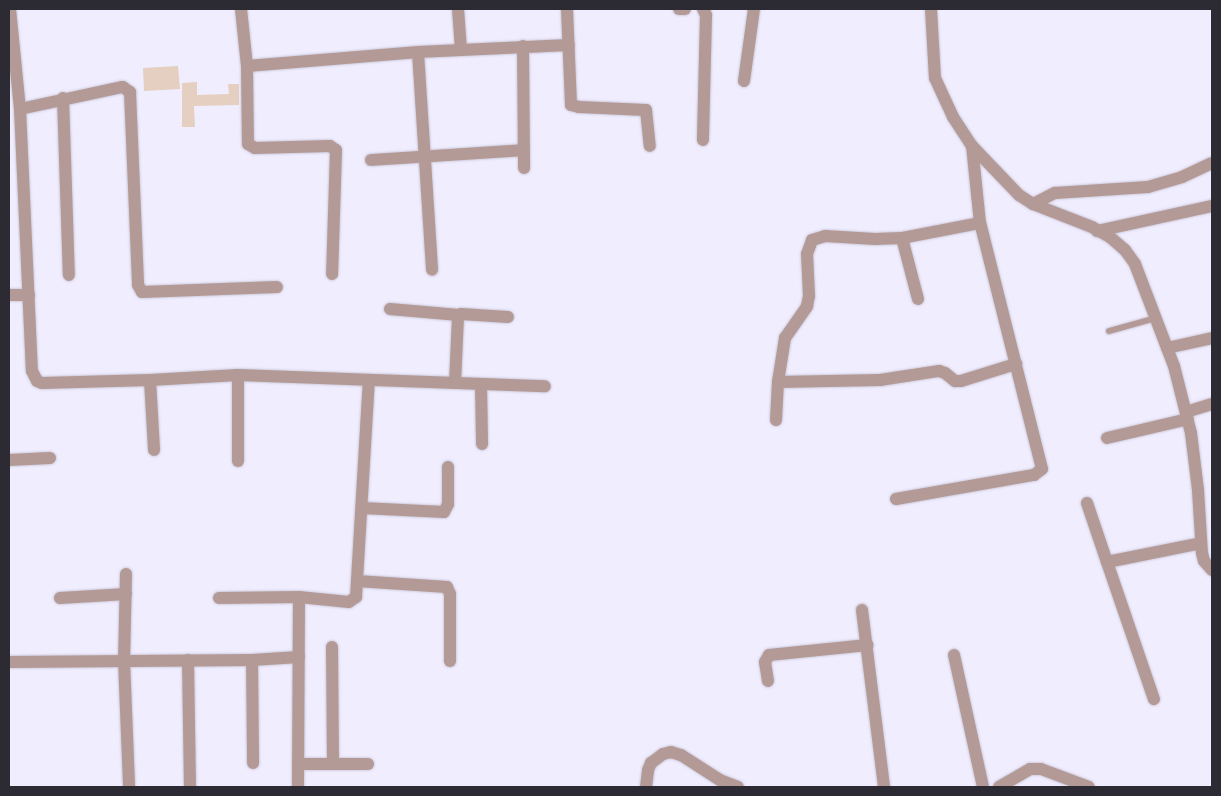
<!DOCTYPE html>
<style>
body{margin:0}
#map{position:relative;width:1221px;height:796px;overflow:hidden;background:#f0edff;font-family:"Exo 2",sans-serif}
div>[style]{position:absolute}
.building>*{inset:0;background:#e4cfc1}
.roads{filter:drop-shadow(0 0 1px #cdcada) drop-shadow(0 0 1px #cdcada)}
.service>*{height:6px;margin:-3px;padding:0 3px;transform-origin:3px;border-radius:3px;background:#b49a96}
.minor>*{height:12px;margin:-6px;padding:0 6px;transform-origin:6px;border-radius:6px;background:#b49a96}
span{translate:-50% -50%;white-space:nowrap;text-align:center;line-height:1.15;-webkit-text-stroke:4px #f0edff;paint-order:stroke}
.frame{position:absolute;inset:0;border:10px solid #2c2b33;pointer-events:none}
</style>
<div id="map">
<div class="building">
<i style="clip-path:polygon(178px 66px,180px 89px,144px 91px,143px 68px)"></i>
<i style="clip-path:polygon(197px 82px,197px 95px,229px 94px,228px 84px,239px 84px,239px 105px,194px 106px,195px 127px,182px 127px,182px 83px)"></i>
</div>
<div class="roads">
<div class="service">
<i style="left:1109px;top:331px;width:49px;rotate:-15.5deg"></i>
</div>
<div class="minor">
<i style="left:10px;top:9px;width:100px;rotate:84.3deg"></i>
<i style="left:20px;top:109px;width:262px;rotate:87.4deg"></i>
<i style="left:32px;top:371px;width:11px;rotate:63deg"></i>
<i style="left:37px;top:381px;width:5px;rotate:22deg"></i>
<i style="left:42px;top:383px;width:108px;rotate:-1.6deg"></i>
<i style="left:150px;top:380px;width:88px;rotate:-3.3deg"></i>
<i style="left:238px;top:375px;width:307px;rotate:2.1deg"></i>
<i style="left:241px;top:9px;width:57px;rotate:84deg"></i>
<i style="left:247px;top:66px;width:172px;rotate:-4.7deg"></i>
<i style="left:418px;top:52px;width:151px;rotate:-2.7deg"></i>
<i style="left:458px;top:9px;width:41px;rotate:85.8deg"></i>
<i style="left:567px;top:9px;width:96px;rotate:87.6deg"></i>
<i style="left:571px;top:105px;width:8px;rotate:14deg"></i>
<i style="left:579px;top:107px;width:67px;rotate:2.6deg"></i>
<i style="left:646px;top:110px;width:36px;rotate:84deg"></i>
<i style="left:679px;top:9px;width:6px"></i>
<i style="left:703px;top:9px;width:7px;rotate:63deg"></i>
<i style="left:706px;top:15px;width:125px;rotate:91.4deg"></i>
<i style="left:931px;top:9px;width:69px;rotate:86.7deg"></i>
<i style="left:935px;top:78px;width:43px;rotate:65.2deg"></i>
<i style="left:953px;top:117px;width:35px;rotate:57deg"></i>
<i style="left:972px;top:146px;width:68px;rotate:46.2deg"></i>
<i style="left:1019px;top:195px;width:17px;rotate:33deg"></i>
<i style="left:1033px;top:204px;width:63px;rotate:21.3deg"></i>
<i style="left:1092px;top:227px;width:21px;rotate:29deg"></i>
<i style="left:1110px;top:237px;width:20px;rotate:41deg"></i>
<i style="left:1125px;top:250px;width:17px;rotate:54deg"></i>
<i style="left:1135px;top:264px;width:109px;rotate:69.1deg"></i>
<i style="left:1174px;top:366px;width:69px;rotate:75.8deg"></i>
<i style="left:1191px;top:433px;width:57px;rotate:83deg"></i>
<i style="left:1198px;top:490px;width:63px;rotate:86.4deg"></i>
<i style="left:1202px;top:553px;width:8px;rotate:76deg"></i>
<i style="left:1204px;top:561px;width:12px;rotate:48deg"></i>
<i style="left:523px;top:46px;width:122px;rotate:89.5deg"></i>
<i style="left:418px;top:52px;width:218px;rotate:86.3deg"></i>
<i style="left:247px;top:66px;width:78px;rotate:89.3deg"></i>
<i style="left:248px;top:144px;width:8px;rotate:30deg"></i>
<i style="left:255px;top:148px;width:75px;rotate:-1.5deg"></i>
<i style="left:330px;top:146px;width:7px;rotate:34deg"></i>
<i style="left:336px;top:150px;width:124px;rotate:91.8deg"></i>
<i style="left:744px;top:81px;width:73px;rotate:-82.1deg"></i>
<i style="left:63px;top:98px;width:177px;rotate:88.1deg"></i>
<i style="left:20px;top:109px;width:105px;rotate:-12.1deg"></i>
<i style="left:123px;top:87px;width:9px;rotate:36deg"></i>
<i style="left:130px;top:92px;width:193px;rotate:87.6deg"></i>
<i style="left:138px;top:285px;width:8px;rotate:60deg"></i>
<i style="left:142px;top:292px;width:135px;rotate:-2.1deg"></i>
<i style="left:371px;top:160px;width:153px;rotate:-3.7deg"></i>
<i style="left:1033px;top:204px;width:25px;rotate:-27deg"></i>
<i style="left:1055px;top:193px;width:93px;rotate:-3.7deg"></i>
<i style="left:1148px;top:187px;width:35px;rotate:-16deg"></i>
<i style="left:1182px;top:177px;width:33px;rotate:-25deg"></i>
<i style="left:1097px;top:231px;width:118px;rotate:-12.3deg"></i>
<i style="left:902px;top:238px;width:63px;rotate:75.3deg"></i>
<i style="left:9px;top:295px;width:20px"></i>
<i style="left:390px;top:309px;width:69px;rotate:5deg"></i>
<i style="left:1167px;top:348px;width:46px;rotate:-12.5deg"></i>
<i style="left:238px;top:375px;width:86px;rotate:90deg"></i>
<i style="left:150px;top:380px;width:70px;rotate:86.7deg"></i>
<i style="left:778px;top:382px;width:102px;rotate:-1.1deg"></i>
<i style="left:880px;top:380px;width:60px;rotate:-8.7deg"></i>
<i style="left:939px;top:371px;width:6px;rotate:18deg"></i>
<i style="left:945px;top:373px;width:13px;rotate:39deg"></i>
<i style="left:955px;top:381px;width:6px"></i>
<i style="left:961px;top:381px;width:58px;rotate:-17.2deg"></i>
<i style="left:455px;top:383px;width:66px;rotate:-87.4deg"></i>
<i style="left:458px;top:317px;width:4px;rotate:-45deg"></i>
<i style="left:461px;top:314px;width:47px;rotate:3.7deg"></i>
<i style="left:481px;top:384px;width:60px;rotate:89deg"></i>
<i style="left:1186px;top:412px;width:27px;rotate:-17deg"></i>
<i style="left:776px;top:420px;width:38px;rotate:-87deg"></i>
<i style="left:778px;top:382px;width:45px;rotate:-81deg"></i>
<i style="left:785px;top:338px;width:39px;rotate:-55deg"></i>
<i style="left:807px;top:306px;width:10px;rotate:-79deg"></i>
<i style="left:809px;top:296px;width:42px;rotate:-92.7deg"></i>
<i style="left:807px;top:254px;width:15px;rotate:-70deg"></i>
<i style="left:812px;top:240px;width:14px;rotate:-17deg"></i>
<i style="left:825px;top:236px;width:50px;rotate:3.4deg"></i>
<i style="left:875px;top:239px;width:27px;rotate:-2deg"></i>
<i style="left:902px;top:238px;width:79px;rotate:-10.9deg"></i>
<i style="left:1107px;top:438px;width:83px;rotate:-13.2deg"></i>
<i style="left:9px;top:460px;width:41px;rotate:-2.8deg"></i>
<i style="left:896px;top:499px;width:140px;rotate:-9.9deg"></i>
<i style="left:1034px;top:475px;width:10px;rotate:-37deg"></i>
<i style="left:1042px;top:469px;width:254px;rotate:-104.1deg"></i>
<i style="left:980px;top:223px;width:77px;rotate:-95.9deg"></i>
<i style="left:1087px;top:503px;width:62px;rotate:71.3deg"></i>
<i style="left:1107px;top:562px;width:96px;rotate:-11.4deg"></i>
<i style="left:362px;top:508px;width:82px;rotate:2.8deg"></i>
<i style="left:444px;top:512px;width:9px;rotate:-63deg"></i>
<i style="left:448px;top:504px;width:37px;rotate:-90deg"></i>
<i style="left:1107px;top:562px;width:145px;rotate:71.1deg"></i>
<i style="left:126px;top:574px;width:86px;rotate:91.3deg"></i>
<i style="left:124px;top:660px;width:127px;rotate:87.7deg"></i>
<i style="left:357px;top:581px;width:90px;rotate:3.8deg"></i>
<i style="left:447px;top:587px;width:8px;rotate:67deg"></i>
<i style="left:450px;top:594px;width:67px;rotate:90deg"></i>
<i style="left:60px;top:598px;width:66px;rotate:-3.5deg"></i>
<i style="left:219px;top:598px;width:80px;rotate:-0.7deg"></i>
<i style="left:299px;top:597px;width:50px;rotate:5.7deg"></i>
<i style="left:349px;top:602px;width:9px;rotate:-36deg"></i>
<i style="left:356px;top:597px;width:216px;rotate:-86.6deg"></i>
<i style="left:862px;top:610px;width:178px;rotate:82.9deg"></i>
<i style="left:332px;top:647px;width:117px;rotate:89.5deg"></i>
<i style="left:954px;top:655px;width:135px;rotate:77.6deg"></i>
<i style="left:188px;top:660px;width:127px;rotate:89.1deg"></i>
<i style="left:252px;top:660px;width:103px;rotate:89.4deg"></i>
<i style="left:9px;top:662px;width:243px;rotate:-0.5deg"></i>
<i style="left:252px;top:660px;width:47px;rotate:-3.7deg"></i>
<i style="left:768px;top:681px;width:19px;rotate:-99deg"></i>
<i style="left:765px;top:662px;width:8px;rotate:-60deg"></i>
<i style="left:769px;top:655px;width:99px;rotate:-5.8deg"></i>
<i style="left:298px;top:764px;width:70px"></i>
<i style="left:298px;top:785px;width:188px;rotate:-89.7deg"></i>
<i style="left:646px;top:787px;width:17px;rotate:-83deg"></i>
<i style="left:648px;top:770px;width:8px;rotate:-67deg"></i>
<i style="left:651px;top:763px;width:15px;rotate:-37deg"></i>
<i style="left:663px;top:754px;width:8px;rotate:-14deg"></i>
<i style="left:671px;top:752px;width:10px;rotate:17deg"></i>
<i style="left:681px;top:755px;width:46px;rotate:32.7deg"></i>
<i style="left:720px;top:780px;width:19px;rotate:21deg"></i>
<i style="left:999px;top:787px;width:36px;rotate:-30deg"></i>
<i style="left:1030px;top:769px;width:11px"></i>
<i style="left:1041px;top:769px;width:51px;rotate:20.6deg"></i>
</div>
</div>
<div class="frame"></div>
</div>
